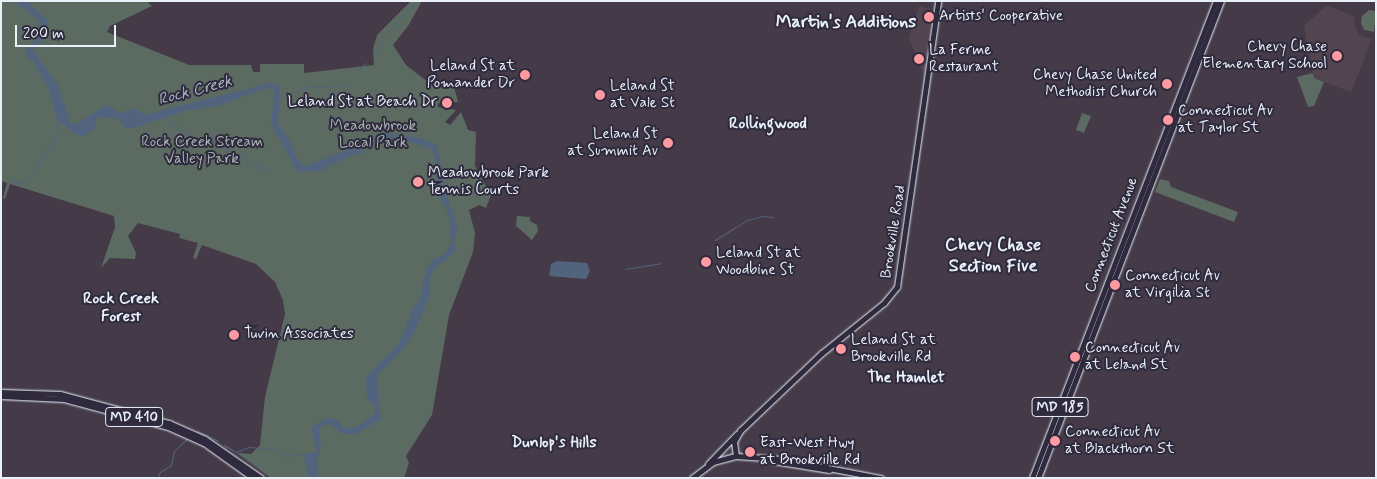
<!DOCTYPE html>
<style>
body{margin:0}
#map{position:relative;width:1377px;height:479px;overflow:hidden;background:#443a48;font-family:Mynerve,sans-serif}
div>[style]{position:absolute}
.built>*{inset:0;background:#534550}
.green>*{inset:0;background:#5c6b62}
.water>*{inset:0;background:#52647d}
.stream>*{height:1px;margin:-0.5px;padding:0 0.5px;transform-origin:0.5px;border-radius:0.5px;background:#52647d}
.roads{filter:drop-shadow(0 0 1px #e8f1f8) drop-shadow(0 0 1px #e8f1f8)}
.secondary>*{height:4.5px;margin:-2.25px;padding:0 2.25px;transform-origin:2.25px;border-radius:2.25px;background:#2f2a3d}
.primary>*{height:5px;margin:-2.5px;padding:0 2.5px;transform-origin:2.5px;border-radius:2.5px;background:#2f2a3d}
.dots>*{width:14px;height:14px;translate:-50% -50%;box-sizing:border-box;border:2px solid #2f2a3d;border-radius:50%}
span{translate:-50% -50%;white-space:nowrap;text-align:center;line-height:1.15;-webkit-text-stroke:4px #2f2a3d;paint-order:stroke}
.shield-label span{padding:1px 4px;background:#2f2a3d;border:1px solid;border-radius:4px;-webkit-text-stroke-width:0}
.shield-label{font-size:14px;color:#e8f1f8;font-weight:700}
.poi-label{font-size:15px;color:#e8f1f8}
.left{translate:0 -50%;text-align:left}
.right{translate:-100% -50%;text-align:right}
.park-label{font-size:15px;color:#a9b5b4}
.street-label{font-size:15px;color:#e8f1f8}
.water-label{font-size:16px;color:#acb9c7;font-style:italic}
.neighbourhood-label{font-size:16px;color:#e8f1f8;font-weight:700}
.quarter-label{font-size:18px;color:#e8f1f8;font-weight:700}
.frame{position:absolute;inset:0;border:2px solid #e8f1f8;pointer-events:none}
.scale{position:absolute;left:15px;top:25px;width:101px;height:22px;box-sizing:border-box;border:2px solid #e8f1f8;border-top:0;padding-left:6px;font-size:15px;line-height:18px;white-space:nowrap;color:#e8f1f8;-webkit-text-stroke:4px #2f2a3d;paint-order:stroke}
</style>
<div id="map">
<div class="built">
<i style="clip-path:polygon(1327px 5px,1355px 17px,1354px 24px,1359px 35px,1372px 39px,1351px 92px,1314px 78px,1304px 26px)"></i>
<i style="clip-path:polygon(919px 6px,932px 10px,924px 76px,909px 38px)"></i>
</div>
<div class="green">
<i style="clip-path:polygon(1px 1px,147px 1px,152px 6px,110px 26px,107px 32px,189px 65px,251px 65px,253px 72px,260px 72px,260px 64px,304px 64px,304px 73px,374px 65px,373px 49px,377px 35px,411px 1px,422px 1px,408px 26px,393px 45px,406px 65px,437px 89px,453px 83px,458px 102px,438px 103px,438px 107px,456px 110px,445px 122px,450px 125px,461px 112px,468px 130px,476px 132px,475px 166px,491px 195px,486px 208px,479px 205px,469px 210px,475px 233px,473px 252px,449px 315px,432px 415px,406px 456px,409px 463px,404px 478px,271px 478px,237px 453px,251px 454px,260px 445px,265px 397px,285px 314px,283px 300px,275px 282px,256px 264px,202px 245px,196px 259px,193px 258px,198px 243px,179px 238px,180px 234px,138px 223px,128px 236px,136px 253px,135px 259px,110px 258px,101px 268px,115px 227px,114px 216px,10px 184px,5px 199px,3px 198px,7px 183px,1px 181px)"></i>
<i style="clip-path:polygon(1369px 10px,1376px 11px,1374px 32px,1364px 30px,1361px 23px,1362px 16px)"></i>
<i style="clip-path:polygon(1313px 73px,1314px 78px,1324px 82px,1314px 106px,1308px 107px,1297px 77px)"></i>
<i style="clip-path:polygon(1082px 113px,1091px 116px,1084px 133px,1076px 130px)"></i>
<i style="clip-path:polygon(1160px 179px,1169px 181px,1171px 187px,1238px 212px,1234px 222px,1155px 192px)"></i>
<i style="clip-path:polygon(517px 216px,530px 217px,530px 221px,537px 225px,538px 231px,532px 240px,516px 226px)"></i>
</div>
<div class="water">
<i style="clip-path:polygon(14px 1px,27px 1px,47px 20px,46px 35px,33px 50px,58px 85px,71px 124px,76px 124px,107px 105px,120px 113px,135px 108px,144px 115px,270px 83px,280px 87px,278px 124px,289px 140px,300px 164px,307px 166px,386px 133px,422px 138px,437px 145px,447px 197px,458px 228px,454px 240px,456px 251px,435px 268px,430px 278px,429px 298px,415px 331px,402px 351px,377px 375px,381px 419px,355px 435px,344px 434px,328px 423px,319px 428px,321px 448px,317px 460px,318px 478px,309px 478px,303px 454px,317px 452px,311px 427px,329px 417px,340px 422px,343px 428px,355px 428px,374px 415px,376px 406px,369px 401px,365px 391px,367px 376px,399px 344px,414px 305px,419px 301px,426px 271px,432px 260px,443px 256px,451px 244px,449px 216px,439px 194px,434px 169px,436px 160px,431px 149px,411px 142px,390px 140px,362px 150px,364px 154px,351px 155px,320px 171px,297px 172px,271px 124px,274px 96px,273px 90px,266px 88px,218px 106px,185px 111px,134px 128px,125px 128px,118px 119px,98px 117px,95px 128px,89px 133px,82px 136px,75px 134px,57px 120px,49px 91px,34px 62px,26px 57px,25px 52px,37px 37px,40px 21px)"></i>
<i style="clip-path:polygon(557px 261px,587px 263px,590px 271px,586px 279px,549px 276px,551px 264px)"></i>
</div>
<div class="stream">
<i style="left:377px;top:56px;width:21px;rotate:-73deg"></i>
<i style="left:383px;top:36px;width:49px;rotate:-45.8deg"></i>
<i style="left:355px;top:72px;width:14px;rotate:-39deg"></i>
<i style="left:280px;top:97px;width:29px;rotate:-20deg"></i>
<i style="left:307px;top:87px;width:42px;rotate:-1.4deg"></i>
<i style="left:349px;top:86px;width:7px;rotate:-63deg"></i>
<i style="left:164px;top:118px;width:29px;rotate:34deg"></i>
<i style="left:188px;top:134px;width:11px;rotate:52deg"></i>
<i style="left:195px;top:143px;width:15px;rotate:-16deg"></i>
<i style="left:209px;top:139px;width:67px;rotate:28.5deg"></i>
<i style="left:12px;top:181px;width:8px;rotate:14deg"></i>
<i style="left:20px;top:183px;width:9px;rotate:-32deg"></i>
<i style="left:28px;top:178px;width:45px;rotate:-56deg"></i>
<i style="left:53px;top:141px;width:20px;rotate:-72deg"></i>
<i style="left:715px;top:240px;width:38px;rotate:-32deg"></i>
<i style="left:747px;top:220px;width:16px;rotate:-14deg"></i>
<i style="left:763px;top:216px;width:10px;rotate:6deg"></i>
<i style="left:625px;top:269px;width:36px;rotate:-9deg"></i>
<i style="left:197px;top:431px;width:23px;rotate:25deg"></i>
<i style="left:224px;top:445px;width:14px;rotate:30deg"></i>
<i style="left:236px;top:452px;width:14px;rotate:-21deg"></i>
<i style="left:249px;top:447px;width:32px;rotate:5deg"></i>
<i style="left:281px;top:450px;width:10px;rotate:61deg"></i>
<i style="left:286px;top:459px;width:7px;rotate:-34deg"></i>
<i style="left:292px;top:455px;width:12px"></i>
<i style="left:157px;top:478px;width:7px;rotate:-63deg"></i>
<i style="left:160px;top:472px;width:13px;rotate:-32deg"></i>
<i style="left:171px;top:465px;width:14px;rotate:-78deg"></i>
<i style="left:174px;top:451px;width:18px;rotate:-43deg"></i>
</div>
<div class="roads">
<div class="secondary">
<i style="left:736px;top:456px;width:14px;rotate:-98deg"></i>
<i style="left:734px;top:442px;width:13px;rotate:-61deg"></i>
<i style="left:740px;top:431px;width:113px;rotate:-43.6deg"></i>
<i style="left:822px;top:353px;width:80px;rotate:-38.9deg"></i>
<i style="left:884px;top:303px;width:21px;rotate:-51deg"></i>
<i style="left:897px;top:287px;width:289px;rotate:-81.8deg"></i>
</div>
<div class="primary">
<i style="left:1px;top:392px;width:59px;rotate:1.9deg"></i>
<i style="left:60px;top:394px;width:113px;rotate:14.9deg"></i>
<i style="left:169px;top:423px;width:39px;rotate:24deg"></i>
<i style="left:205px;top:439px;width:68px;rotate:34.9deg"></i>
<i style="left:1px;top:396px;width:63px;rotate:2.7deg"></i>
<i style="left:64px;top:399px;width:108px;rotate:15.1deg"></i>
<i style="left:168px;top:427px;width:39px;rotate:24deg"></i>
<i style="left:204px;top:443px;width:60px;rotate:35.5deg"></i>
<i style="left:774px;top:461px;width:56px;rotate:9.3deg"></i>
<i style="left:708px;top:464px;width:42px;rotate:-46deg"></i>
<i style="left:692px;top:478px;width:26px;rotate:-37deg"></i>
<i style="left:713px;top:462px;width:24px;rotate:-15deg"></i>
<i style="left:736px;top:456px;width:45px;rotate:3.8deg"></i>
<i style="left:781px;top:459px;width:102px;rotate:10.8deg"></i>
<i style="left:1032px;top:478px;width:511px;rotate:-68.91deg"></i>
<i style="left:1038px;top:478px;width:511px;rotate:-69.01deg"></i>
</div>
</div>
<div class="dots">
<i style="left:929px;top:17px;background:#ff9aa2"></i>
<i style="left:1337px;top:56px;background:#ff9aa2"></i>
<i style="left:919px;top:59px;background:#ff9aa2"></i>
<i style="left:525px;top:75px;background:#ff9aa2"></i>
<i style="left:1167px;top:84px;background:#ff9aa2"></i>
<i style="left:600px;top:95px;background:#ff9aa2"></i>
<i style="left:447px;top:103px;background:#ff9aa2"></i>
<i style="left:1168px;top:120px;background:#ff9aa2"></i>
<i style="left:668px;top:143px;background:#ff9aa2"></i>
<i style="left:418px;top:182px;background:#ff9aa2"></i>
<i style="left:706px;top:262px;background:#ff9aa2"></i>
<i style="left:1115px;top:285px;background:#ff9aa2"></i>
<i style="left:234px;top:335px;background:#ff9aa2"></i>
<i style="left:841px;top:349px;background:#ff9aa2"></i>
<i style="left:1075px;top:357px;background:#ff9aa2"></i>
<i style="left:1055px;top:441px;background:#ff9aa2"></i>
<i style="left:750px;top:452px;background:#ff9aa2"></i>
</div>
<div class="shield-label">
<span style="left:1060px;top:407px">MD 185</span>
<span style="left:134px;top:417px">MD 410</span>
</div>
<div class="poi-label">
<span class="left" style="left:939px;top:17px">Artists' Cooperative</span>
<span class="right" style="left:1327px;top:56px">Chevy Chase<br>Elementary School</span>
<span class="left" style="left:929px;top:59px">La Ferme<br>Restaurant</span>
<span class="right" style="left:515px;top:75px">Leland St at<br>Pomander Dr</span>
<span class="right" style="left:1157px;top:84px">Chevy Chase United<br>Methodist Church</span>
<span class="left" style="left:610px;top:95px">Leland St<br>at Vale St</span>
<span class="right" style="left:437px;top:103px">Leland St at Beach Dr</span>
<span class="left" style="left:1178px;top:120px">Connecticut Av<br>at Taylor St</span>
<span class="right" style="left:658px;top:143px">Leland St<br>at Summit Av</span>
<span class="left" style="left:428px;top:182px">Meadowbrook Park<br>Tennis Courts</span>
<span class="left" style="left:716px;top:262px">Leland St at<br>Woodbine St</span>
<span class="left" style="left:1125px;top:285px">Connecticut Av<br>at Virgilia St</span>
<span class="left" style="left:244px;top:335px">Tuvin Associates</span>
<span class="left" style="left:851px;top:349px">Leland St at<br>Brookville Rd</span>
<span class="left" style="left:1085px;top:357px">Connecticut Av<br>at Leland St</span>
<span class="left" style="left:1065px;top:441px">Connecticut Av<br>at Blackthorn St</span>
<span class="left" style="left:760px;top:452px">East-West Hwy<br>at Brookville Rd</span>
</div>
<div class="park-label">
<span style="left:373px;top:135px">Meadowbrook<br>Local Park</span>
<span style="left:202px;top:151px">Rock Creek Stream<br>Valley Park</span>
</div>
<div class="street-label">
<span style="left:894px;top:232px;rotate:-81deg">Brookville Road</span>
<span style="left:1112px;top:235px;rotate:-69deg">Connecticut Avenue</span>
</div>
<div class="water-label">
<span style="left:195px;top:91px;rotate:-15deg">Rock Creek</span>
</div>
<div class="neighbourhood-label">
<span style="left:768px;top:124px">Rollingwood</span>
<span style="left:121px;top:308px">Rock Creek<br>Forest</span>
<span style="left:906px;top:378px">The Hamlet</span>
<span style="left:554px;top:443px">Dunlop's Hills</span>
</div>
<div class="quarter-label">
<span style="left:846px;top:22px">Martin's Additions</span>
<span style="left:993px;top:256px">Chevy Chase<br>Section Five</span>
</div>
<div class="frame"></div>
<div class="scale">200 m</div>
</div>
